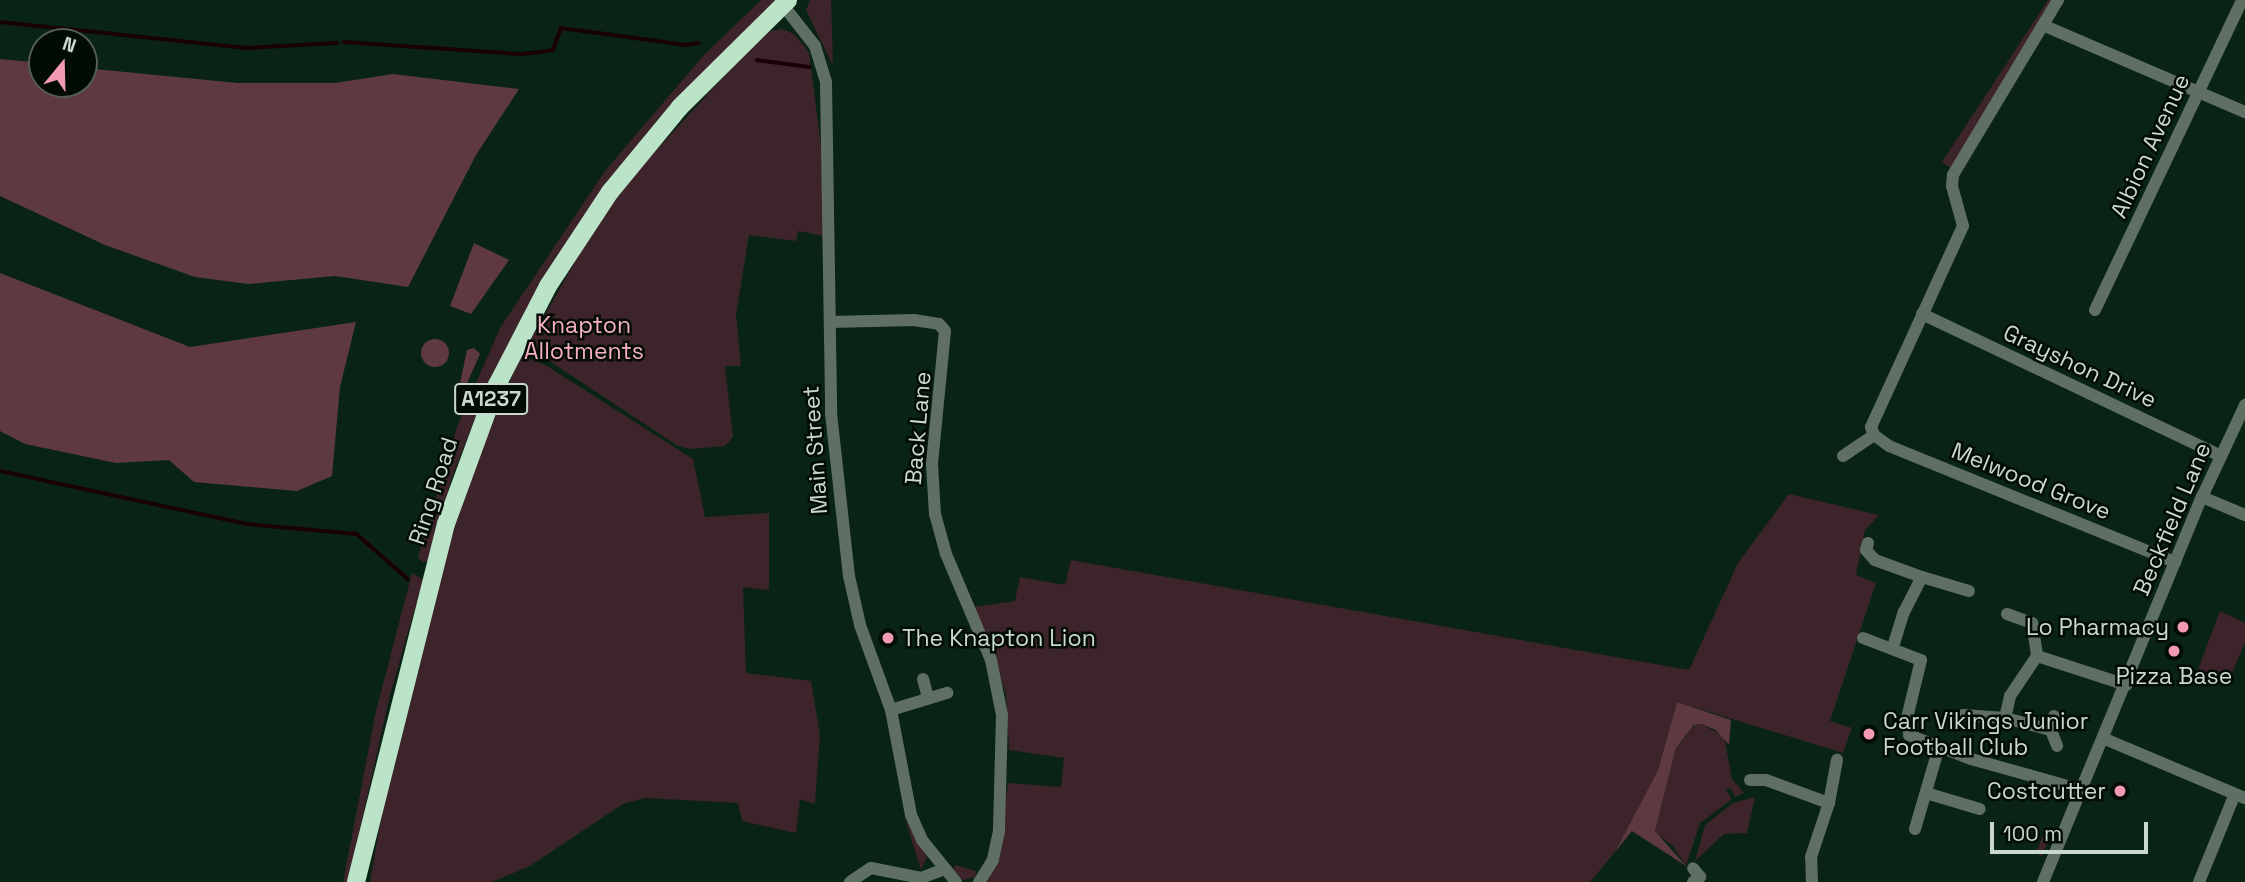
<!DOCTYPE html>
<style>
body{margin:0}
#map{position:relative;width:2245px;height:882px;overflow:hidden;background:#092415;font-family:"Space Grotesk",sans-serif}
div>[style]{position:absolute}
.green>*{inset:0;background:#3d232a}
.forest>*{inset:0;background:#5e3942}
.round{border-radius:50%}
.stream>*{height:3.5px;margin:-1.75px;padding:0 1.75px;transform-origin:1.75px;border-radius:1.75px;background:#190007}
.minor>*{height:12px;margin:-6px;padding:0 6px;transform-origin:6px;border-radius:6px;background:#606f64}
.highway>*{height:18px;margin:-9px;padding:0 9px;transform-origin:9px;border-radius:9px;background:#bbe3c8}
.dots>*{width:19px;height:19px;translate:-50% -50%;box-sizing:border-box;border:4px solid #030b05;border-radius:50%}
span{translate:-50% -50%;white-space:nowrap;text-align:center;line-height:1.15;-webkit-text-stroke:5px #030b05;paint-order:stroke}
.shield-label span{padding:2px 5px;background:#030b05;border:2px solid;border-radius:5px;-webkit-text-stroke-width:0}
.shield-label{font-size:21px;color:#cad9cf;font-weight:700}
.street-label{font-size:23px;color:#cad9cf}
.park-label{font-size:23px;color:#f8b1c3}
.poi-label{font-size:23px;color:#cad9cf}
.right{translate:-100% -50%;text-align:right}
.left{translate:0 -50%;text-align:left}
.north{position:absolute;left:28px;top:28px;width:70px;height:70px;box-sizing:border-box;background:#030b05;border:2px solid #535d56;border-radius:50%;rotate:19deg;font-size:19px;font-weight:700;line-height:28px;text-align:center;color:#cad9cf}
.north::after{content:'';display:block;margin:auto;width:24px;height:32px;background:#f19ab1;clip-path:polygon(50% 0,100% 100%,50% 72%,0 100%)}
.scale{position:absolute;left:1990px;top:822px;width:158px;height:32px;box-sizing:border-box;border:4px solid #cad9cf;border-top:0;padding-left:9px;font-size:21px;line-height:24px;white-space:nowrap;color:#cad9cf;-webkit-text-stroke:5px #030b05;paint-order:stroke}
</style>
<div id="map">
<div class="green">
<i style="clip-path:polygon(761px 0,779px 0,601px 194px,533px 296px,482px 401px,452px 477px,429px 561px,423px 562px,418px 558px,457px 427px,500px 328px,605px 171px,703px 56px)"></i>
<i style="clip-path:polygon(810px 0,831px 0,833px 66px,806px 10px)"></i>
<i style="clip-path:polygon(2048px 0,2054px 0,1952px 169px,1942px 162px)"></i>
<i style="clip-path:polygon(781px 29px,794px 34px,809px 52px,821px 146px,824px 236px,798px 231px,796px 241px,749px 235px,736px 314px,741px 366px,725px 366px,733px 437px,725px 446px,692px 449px,678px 446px,527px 346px,595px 227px,638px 170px,741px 58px,770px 31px)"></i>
<i style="clip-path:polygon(521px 355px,547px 366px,693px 459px,705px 517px,769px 513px,769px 590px,743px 587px,746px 673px,811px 681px,820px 735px,815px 804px,800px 799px,796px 833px,742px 821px,738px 803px,645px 798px,623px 804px,530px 866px,492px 882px,370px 882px,388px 779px,445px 558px,474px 466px)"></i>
<i style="clip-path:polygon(1789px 494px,1879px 515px,1865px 530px,1856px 575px,1876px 583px,1830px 721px,1852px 728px,1843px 753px,1677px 702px,1658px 770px,1615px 852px,1590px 882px,984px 882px,1002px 828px,1008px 783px,1061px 787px,1064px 758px,1009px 750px,1006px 694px,975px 607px,1015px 601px,1020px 577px,1065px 585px,1071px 560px,1689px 670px,1738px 563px)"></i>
<i style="clip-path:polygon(412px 573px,423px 580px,390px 695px,348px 882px,343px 882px,376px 711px)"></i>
<i style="clip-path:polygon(2220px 611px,2245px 623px,2245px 643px,2227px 684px,2197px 672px)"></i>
<i style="clip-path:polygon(1701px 724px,1724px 736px,1732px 779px,1744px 793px,1735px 797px,1730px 788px,1726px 790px,1732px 799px,1700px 823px,1686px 866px,1672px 845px,1655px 832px,1676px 748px,1695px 725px)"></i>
<i style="clip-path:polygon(1755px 797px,1747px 833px,1724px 834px,1695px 861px,1705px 825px,1733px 803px)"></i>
<i style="clip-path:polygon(2057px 817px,2042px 856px,2036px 853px,2045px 830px,2051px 831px)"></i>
<i style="clip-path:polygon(905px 819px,927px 857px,921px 870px)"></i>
<i style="clip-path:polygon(955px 865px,976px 871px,975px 877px,963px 880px,953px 870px)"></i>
</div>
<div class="forest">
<i style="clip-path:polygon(0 59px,42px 63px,42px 84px,84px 84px,84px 68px,238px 83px,335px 83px,393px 74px,519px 89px,476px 155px,408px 287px,335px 276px,248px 284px,195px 277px,105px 245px,0 196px)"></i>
<i style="clip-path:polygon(474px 243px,509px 260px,471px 314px,450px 306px)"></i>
<i style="clip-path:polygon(0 273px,190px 347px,356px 322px,340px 387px,332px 476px,297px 491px,194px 482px,169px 460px,116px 463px,25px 444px,0 431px)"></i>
<i class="round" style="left:421px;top:339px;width:28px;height:28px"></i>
<i style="clip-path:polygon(474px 348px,480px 354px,464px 390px,459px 388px,467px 350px)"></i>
<i style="clip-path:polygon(1677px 702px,1731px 720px,1729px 745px,1716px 730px,1701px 724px,1694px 725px,1676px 748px,1655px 831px,1686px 866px,1632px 831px,1615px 852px,1658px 770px)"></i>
</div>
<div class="stream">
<i style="left:0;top:22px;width:248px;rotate:6deg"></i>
<i style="left:247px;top:48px;width:90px;rotate:-3.2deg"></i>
<i style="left:577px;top:30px;width:109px;rotate:7.9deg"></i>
<i style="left:685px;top:45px;width:14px;rotate:-8deg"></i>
<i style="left:344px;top:42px;width:178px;rotate:3.9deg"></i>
<i style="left:522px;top:54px;width:31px;rotate:-7deg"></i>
<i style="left:553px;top:50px;width:23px;rotate:-70deg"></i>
<i style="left:561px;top:28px;width:13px;rotate:9deg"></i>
<i style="left:757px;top:60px;width:53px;rotate:7.5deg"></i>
<i style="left:0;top:471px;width:253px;rotate:12.1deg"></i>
<i style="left:247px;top:524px;width:110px;rotate:5.2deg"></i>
<i style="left:357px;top:534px;width:68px;rotate:41.4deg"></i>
</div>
<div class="minor">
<i style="left:2058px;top:0;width:204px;rotate:121deg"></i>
<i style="left:1953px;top:175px;width:11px;rotate:95deg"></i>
<i style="left:1952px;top:186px;width:41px;rotate:74.6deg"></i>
<i style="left:1963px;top:226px;width:221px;rotate:114.6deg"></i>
<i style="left:1871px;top:427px;width:9px;rotate:69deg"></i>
<i style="left:1874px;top:435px;width:19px;rotate:36deg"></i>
<i style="left:1889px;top:446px;width:309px;rotate:22.1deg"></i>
<i style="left:783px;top:5px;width:52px;rotate:52deg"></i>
<i style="left:815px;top:46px;width:38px;rotate:73deg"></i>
<i style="left:826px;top:82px;width:331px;rotate:89.1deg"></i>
<i style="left:831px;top:413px;width:164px;rotate:83.7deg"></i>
<i style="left:849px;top:576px;width:50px;rotate:77.3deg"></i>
<i style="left:860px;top:625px;width:90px;rotate:70deg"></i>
<i style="left:891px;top:710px;width:107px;rotate:79.2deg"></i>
<i style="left:911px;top:815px;width:27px;rotate:66deg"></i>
<i style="left:922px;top:840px;width:54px;rotate:51deg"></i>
<i style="left:2045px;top:26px;width:218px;rotate:23.3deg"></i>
<i style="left:2095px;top:310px;width:343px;rotate:-64.6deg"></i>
<i style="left:1922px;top:314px;width:331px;rotate:25.4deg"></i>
<i style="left:830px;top:322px;width:84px;rotate:-1.4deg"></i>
<i style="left:914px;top:320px;width:25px;rotate:9deg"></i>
<i style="left:939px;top:324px;width:9px;rotate:49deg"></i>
<i style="left:945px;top:331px;width:134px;rotate:95.6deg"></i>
<i style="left:932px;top:464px;width:50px;rotate:86.6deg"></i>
<i style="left:935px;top:514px;width:41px;rotate:74.6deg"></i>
<i style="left:946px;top:554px;width:115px;rotate:67deg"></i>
<i style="left:991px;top:660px;width:56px;rotate:78.7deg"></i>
<i style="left:1002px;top:715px;width:116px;rotate:91.5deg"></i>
<i style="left:999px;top:831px;width:30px;rotate:102deg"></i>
<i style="left:993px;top:860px;width:26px;rotate:122deg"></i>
<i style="left:1843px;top:456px;width:37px;rotate:-34deg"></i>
<i style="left:2202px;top:497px;width:47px;rotate:22.7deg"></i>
<i style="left:1868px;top:543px;width:7px;rotate:106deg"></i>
<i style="left:1866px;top:550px;width:13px;rotate:48deg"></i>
<i style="left:1875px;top:560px;width:50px;rotate:19.9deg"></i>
<i style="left:2007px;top:614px;width:27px;rotate:20deg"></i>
<i style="left:2032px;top:623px;width:33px;rotate:81deg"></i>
<i style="left:1863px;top:638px;width:62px;rotate:20.8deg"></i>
<i style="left:1921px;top:660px;width:60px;rotate:103.6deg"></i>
<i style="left:1907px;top:718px;width:17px;rotate:83deg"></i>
<i style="left:1909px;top:735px;width:66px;rotate:21.2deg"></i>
<i style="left:1971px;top:759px;width:115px;rotate:15.6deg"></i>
<i style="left:1893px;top:647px;width:37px;rotate:-73deg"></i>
<i style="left:1904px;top:612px;width:39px;rotate:-63deg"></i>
<i style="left:1922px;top:577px;width:49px;rotate:16.6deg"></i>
<i style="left:2037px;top:656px;width:94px;rotate:18deg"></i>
<i style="left:923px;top:679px;width:20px;rotate:75deg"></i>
<i style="left:891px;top:710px;width:59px;rotate:-16.9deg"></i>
<i style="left:1963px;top:715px;width:42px;rotate:4.1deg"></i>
<i style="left:2005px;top:718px;width:48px;rotate:14.6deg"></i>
<i style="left:2054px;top:716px;width:14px;rotate:102deg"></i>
<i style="left:2051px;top:730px;width:17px;rotate:69deg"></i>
<i style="left:2005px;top:718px;width:23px;rotate:-77deg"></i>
<i style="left:2010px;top:696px;width:48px;rotate:-56deg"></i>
<i style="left:2105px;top:739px;width:152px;rotate:22.9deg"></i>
<i style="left:1750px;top:780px;width:16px"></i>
<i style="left:1766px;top:780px;width:67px;rotate:20.1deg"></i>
<i style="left:1926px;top:793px;width:56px;rotate:16.5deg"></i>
<i style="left:1915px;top:829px;width:85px;rotate:-73.7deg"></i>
<i style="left:850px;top:882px;width:25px;rotate:-34deg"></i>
<i style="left:871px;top:868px;width:51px;rotate:11.3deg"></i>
<i style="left:921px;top:878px;width:25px;rotate:-21deg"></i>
<i style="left:1693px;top:882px;width:9px;rotate:-36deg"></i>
<i style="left:1700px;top:877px;width:11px;rotate:-128deg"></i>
<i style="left:1812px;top:882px;width:25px;rotate:-92deg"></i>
<i style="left:1811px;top:857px;width:57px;rotate:-71.6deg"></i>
<i style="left:1829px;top:803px;width:44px;rotate:-79.5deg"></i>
<i style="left:2043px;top:882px;width:417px;rotate:-67.6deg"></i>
<i style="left:2202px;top:497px;width:102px;rotate:-64.9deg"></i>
<i style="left:2199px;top:882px;width:95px;rotate:-67.8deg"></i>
</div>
<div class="highway">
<i style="left:356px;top:882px;width:369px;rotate:-75.9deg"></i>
<i style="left:446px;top:524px;width:148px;rotate:-69.9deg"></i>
<i style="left:497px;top:385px;width:111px;rotate:-62.7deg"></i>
<i style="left:548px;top:286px;width:113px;rotate:-56.6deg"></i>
<i style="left:610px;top:192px;width:110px;rotate:-50.5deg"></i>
<i style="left:680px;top:107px;width:152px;rotate:-44.7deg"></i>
</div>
<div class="dots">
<i style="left:2183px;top:627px;background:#f19ab1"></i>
<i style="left:888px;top:638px;background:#f19ab1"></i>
<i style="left:2174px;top:651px;background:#f19ab1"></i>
<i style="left:1869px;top:734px;background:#f19ab1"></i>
<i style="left:2120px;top:791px;background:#f19ab1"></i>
</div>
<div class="shield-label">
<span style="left:491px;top:399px">A1237</span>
</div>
<div class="street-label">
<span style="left:2150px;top:146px;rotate:-65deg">Albion Avenue</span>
<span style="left:2080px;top:366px;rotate:25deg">Grayshon Drive</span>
<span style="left:918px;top:428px;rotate:-85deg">Back Lane</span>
<span style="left:815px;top:450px;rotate:-94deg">Main Street</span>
<span style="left:2031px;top:481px;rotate:22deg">Melwood Grove</span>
<span style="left:433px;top:491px;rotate:-72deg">Ring Road</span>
<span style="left:2172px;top:519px;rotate:-67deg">Beckfield Lane</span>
</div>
<div class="park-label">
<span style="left:584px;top:338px">Knapton<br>Allotments</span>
</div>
<div class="poi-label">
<span class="right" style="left:2169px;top:627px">Lo Pharmacy</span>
<span class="left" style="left:902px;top:638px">The Knapton Lion</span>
<span style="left:2174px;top:676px">Pizza Base</span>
<span class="left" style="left:1883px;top:734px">Carr Vikings Junior<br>Football Club</span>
<span class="right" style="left:2106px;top:791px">Costcutter</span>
</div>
<div class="north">N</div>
<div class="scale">100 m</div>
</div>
